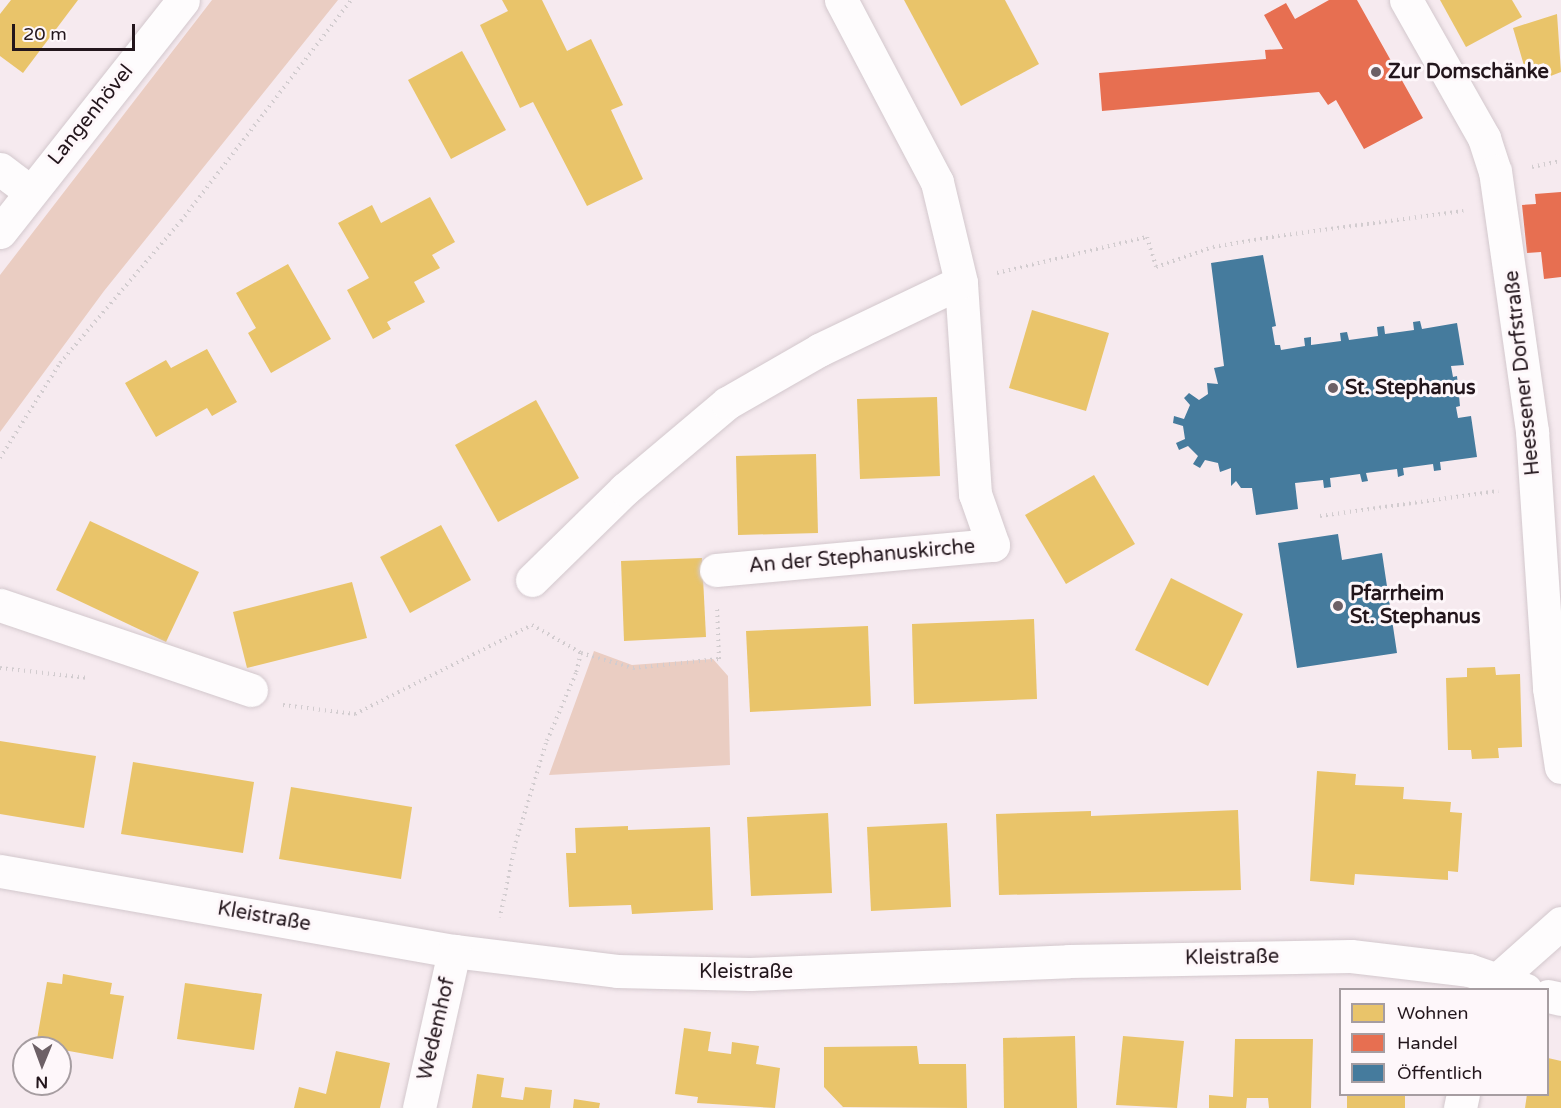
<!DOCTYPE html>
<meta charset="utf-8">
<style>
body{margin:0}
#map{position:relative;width:1561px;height:1108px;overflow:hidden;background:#f6eaef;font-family:"Varela Round",sans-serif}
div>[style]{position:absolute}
.green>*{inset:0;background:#eacdc2}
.homes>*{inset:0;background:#e9c46a}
.shops>*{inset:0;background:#e76f51}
.public>*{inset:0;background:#457b9d}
.path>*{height:4px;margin-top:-2px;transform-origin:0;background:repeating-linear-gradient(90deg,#d2cccf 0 1.5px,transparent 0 6px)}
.roads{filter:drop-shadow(0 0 2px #d3c8cd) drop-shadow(0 0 2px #d3c8cd)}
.minor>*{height:33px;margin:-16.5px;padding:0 16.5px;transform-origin:16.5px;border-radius:16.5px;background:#fefcfd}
.dots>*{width:16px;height:16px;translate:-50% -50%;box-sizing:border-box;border:3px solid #fef7fa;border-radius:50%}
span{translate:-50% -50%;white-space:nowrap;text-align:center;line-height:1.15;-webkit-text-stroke:6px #fef7fa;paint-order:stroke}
.poi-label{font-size:20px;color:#23161c;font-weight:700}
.left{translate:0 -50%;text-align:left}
.street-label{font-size:20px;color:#23161c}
.legend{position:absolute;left:1339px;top:988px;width:210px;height:108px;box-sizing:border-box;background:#fef7fa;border:2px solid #a69da1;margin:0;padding:8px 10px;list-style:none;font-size:18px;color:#23161c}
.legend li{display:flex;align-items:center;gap:12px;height:30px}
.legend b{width:30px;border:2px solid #a69da1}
.north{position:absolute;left:12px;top:1036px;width:60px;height:60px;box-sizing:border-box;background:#fef7fa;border:2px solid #a69da1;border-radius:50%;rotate:181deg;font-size:16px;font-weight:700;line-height:24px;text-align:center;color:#23161c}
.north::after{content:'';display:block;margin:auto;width:21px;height:27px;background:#6d6066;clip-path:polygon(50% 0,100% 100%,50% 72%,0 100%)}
.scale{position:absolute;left:12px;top:24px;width:123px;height:27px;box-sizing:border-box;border:3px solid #23161c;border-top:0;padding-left:8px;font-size:18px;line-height:21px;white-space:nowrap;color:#23161c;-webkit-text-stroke:4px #fef7fa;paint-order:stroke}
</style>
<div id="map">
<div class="green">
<i style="clip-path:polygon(212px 0,338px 0,104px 291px,0 432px,0 275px)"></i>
<i style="clip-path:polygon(594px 651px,632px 665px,713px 659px,728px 676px,730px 765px,549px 775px)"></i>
</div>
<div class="homes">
<i style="clip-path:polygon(11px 0,78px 0,23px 73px,0 56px,0 14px)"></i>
<i style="clip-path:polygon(502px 0,542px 0,567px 51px,591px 39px,623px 105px,611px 110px,643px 179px,587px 206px,533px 102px,520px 108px,480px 25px,508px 11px)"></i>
<i style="clip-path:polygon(904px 0,1005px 0,1039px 64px,961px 106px)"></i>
<i style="clip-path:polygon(1440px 0,1512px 0,1522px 17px,1466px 47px)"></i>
<i style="clip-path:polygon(1557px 14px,1561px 72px,1548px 77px,1544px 63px,1525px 69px,1513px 28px)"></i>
<i style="clip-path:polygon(462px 51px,506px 130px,451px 159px,408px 80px)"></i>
<i style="clip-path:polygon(430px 197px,455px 242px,432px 255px,440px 268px,414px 282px,425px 302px,387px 322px,391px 329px,373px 339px,347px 290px,369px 278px,338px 223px,372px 205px,381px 223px)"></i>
<i style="clip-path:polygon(288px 264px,331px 339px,271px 373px,248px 333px,256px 328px,236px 293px)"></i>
<i style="clip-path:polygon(1032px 310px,1109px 333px,1086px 411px,1009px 388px)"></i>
<i style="clip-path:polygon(207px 349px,237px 402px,212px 416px,207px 408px,156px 437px,125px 383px,166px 360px,171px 368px)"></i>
<i style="clip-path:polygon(937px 397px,940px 476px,860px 479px,857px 399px)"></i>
<i style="clip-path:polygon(536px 400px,579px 478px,498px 522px,455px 445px)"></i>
<i style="clip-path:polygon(816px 454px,818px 533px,738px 535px,736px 456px)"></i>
<i style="clip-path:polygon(1094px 475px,1135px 544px,1066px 584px,1025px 515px)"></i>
<i style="clip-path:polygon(90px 521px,199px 572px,166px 642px,56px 590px)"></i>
<i style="clip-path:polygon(441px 525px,471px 580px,410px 613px,380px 557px)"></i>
<i style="clip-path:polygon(702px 558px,706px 637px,624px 641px,621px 561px)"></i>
<i style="clip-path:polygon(1171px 578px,1243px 614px,1208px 686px,1135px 650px)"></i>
<i style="clip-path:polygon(352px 582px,367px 638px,247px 668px,233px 612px)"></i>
<i style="clip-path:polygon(1034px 619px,1037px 699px,914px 704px,912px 624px)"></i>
<i style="clip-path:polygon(868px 626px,871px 706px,750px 712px,746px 631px)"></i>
<i style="clip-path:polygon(1495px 667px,1496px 675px,1520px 674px,1522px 747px,1498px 748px,1499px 758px,1472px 759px,1471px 750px,1448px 750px,1446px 678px,1467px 677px,1467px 668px)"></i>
<i style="clip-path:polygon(0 741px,96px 756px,84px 828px,0 814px)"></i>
<i style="clip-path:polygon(133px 762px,254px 782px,243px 853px,121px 834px)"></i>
<i style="clip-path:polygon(1317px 771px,1356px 774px,1355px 785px,1404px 787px,1403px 799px,1451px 802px,1450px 812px,1462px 813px,1458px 872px,1448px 871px,1448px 880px,1355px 874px,1354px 885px,1310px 881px)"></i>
<i style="clip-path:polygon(291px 787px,412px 807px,401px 879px,279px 859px)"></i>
<i style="clip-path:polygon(1238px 810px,1241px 890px,999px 895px,996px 814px,1091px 811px,1091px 816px)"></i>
<i style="clip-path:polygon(828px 813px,832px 893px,751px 896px,747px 817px)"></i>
<i style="clip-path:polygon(947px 823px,951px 907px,871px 911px,867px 827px)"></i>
<i style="clip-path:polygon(628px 826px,628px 830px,710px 827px,713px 910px,632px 914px,631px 905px,569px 907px,566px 853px,576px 853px,575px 828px)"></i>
<i style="clip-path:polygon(63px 974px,112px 983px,110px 994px,124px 996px,113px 1059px,36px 1045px,47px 982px,62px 984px)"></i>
<i style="clip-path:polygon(185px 983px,262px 994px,254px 1050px,177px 1039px)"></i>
<i style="clip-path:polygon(684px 1028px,711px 1032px,708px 1051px,731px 1054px,732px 1042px,759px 1046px,756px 1064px,780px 1068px,775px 1108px,697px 1103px,698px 1097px,675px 1094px)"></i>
<i style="clip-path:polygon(1075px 1036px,1077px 1108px,1004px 1108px,1003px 1038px)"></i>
<i style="clip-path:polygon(1123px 1036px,1184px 1041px,1177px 1108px,1116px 1105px)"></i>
<i style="clip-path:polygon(1235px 1039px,1313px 1039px,1311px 1108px,1269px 1108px,1268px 1098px,1247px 1098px,1246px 1108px,1209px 1108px,1209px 1095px,1233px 1097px)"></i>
<i style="clip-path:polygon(917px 1046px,919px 1064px,966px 1064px,967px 1108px,843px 1107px,824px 1087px,824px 1047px)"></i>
<i style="clip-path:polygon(336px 1051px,390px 1063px,380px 1108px,294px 1108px,299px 1087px,326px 1094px)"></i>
<i style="clip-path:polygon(1548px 1058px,1561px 1061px,1561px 1108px,1525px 1108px,1527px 1094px,1548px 1094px)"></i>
<i style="clip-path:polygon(477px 1074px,504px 1078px,501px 1097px,523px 1100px,525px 1087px,552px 1090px,550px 1108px,472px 1108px)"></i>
<i style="clip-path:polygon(1347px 1094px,1405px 1094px,1405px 1108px,1347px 1108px)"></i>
<i style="clip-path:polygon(574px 1099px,600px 1103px,599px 1108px,573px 1108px)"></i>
</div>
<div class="shops">
<i style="clip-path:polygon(1329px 0,1357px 0,1423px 118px,1364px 149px,1336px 100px,1328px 105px,1319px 92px,1102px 111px,1099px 73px,1266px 59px,1265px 50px,1283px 49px,1264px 15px,1286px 3px,1295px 19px)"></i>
<i style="clip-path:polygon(1561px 192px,1561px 277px,1544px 279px,1541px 252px,1527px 253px,1522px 205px,1536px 204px,1535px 194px)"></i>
</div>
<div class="public">
<i style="clip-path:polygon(1263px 255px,1276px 326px,1272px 327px,1275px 345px,1280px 345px,1281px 350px,1305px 346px,1304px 338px,1311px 337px,1311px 345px,1341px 341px,1340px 333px,1347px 332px,1349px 340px,1378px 336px,1377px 327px,1384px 326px,1385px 334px,1414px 330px,1413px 322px,1420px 321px,1422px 329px,1457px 323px,1464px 365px,1451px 366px,1453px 377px,1457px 376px,1460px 406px,1456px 407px,1458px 418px,1471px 416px,1477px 457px,1440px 462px,1441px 470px,1434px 471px,1433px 464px,1403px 468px,1404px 475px,1398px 477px,1397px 469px,1366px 473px,1368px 481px,1362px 482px,1360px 474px,1330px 478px,1331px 487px,1324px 488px,1323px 480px,1295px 483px,1298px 509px,1256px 515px,1252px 488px,1241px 488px,1236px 481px,1231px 486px,1231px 468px,1220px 472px,1218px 463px,1205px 460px,1200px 468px,1193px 464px,1198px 456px,1188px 446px,1179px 450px,1176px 443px,1185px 439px,1183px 426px,1173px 423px,1174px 416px,1184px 419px,1190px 405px,1184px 398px,1189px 393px,1199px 400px,1208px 394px,1207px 383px,1218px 384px,1214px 368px,1224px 366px,1211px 263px)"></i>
<i style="clip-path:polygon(1338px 534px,1342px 560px,1382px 553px,1397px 653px,1297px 668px,1278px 543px)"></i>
</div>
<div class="path">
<i style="left:1532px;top:167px;width:30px;rotate:-12deg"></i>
<i style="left:997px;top:273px;width:154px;rotate:-13.5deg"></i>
<i style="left:1147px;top:237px;width:31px;rotate:73deg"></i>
<i style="left:1156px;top:267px;width:60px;rotate:-19.3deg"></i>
<i style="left:1213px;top:247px;width:66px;rotate:-9.6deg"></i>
<i style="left:1278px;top:236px;width:187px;rotate:-7.7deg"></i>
<i style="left:0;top:458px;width:112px;rotate:-57.7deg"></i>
<i style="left:60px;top:363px;width:187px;rotate:-49.6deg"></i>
<i style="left:181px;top:221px;width:279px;rotate:-52.4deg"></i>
<i style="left:1320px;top:516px;width:180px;rotate:-8deg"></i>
<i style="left:581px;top:653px;width:54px;rotate:16.1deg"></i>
<i style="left:633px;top:668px;width:86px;rotate:-6deg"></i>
<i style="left:719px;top:659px;width:53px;rotate:-92.2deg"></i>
<i style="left:0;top:668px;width:89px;rotate:6.5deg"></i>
<i style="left:283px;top:705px;width:73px;rotate:7.1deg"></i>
<i style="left:355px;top:714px;width:198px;rotate:-26.7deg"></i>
<i style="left:532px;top:625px;width:56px;rotate:29.7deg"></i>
<i style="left:581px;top:653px;width:21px;rotate:104deg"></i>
<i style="left:576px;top:673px;width:76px;rotate:113.2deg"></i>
<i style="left:546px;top:743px;width:102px;rotate:107deg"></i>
<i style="left:516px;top:841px;width:78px;rotate:101.9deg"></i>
</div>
<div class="roads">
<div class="minor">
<i style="left:1406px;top:0;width:159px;rotate:60.5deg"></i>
<i style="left:1484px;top:138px;width:35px;rotate:72deg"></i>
<i style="left:1495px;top:171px;width:263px;rotate:81.9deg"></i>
<i style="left:1532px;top:431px;width:258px;rotate:86.2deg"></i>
<i style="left:1549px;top:688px;width:80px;rotate:81.4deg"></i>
<i style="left:0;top:169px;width:36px;rotate:37deg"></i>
<i style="left:0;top:232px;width:295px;rotate:-51.7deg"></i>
<i style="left:716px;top:570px;width:278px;rotate:-5.2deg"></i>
<i style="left:993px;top:545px;width:54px;rotate:-109.4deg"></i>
<i style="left:975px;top:494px;width:212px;rotate:-93.8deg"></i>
<i style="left:532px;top:580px;width:130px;rotate:-44.4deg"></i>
<i style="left:625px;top:489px;width:133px;rotate:-40.1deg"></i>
<i style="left:727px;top:403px;width:106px;rotate:-29.9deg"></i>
<i style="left:819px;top:350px;width:157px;rotate:-25.6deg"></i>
<i style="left:961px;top:282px;width:103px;rotate:-103.5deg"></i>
<i style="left:937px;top:182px;width:206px;rotate:-117.8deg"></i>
<i style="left:0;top:605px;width:265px;rotate:18.7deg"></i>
<i style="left:0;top:871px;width:461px;rotate:10deg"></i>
<i style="left:454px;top:951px;width:164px;rotate:7deg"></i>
<i style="left:617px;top:971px;width:133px;rotate:1.3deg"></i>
<i style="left:750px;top:974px;width:319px;rotate:-2.3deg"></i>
<i style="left:1069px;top:961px;width:282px;rotate:-1deg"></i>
<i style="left:1351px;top:956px;width:119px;rotate:6.8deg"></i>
<i style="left:1469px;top:970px;width:60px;rotate:19.3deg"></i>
<i style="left:1494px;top:990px;width:13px;rotate:-67deg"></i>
<i style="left:1499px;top:978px;width:83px;rotate:-41.6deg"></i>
<i style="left:1548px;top:996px;width:13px;rotate:13deg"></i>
<i style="left:419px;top:1108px;width:161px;rotate:-77.4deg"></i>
<i style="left:1460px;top:1108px;width:14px;rotate:-78deg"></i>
</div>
</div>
<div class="dots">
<i style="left:1376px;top:72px;background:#6d6066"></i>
<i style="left:1333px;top:388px;background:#6d6066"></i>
<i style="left:1338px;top:606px;background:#6d6066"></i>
</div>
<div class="poi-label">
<span class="left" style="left:1388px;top:72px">Zur Domschänke</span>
<span class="left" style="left:1345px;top:388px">St. Stephanus</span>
<span class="left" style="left:1350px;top:606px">Pfarrheim<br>St. Stephanus</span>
</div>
<div class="street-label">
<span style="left:91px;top:115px;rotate:-51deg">Langenhövel</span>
<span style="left:1523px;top:373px;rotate:-96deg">Heessener Dorfstraße</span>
<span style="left:862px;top:557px;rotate:-5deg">An der Stephanuskirche</span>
<span style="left:264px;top:917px;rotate:10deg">Kleistraße</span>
<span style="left:1232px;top:958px;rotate:-1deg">Kleistraße</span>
<span style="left:746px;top:972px">Kleistraße</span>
<span style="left:437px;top:1029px;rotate:-77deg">Wedemhof</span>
</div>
<ul class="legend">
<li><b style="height:16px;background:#e9c46a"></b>Wohnen</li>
<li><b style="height:16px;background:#e76f51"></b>Handel</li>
<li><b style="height:16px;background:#457b9d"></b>Öffentlich</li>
</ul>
<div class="north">N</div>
<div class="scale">20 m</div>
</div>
